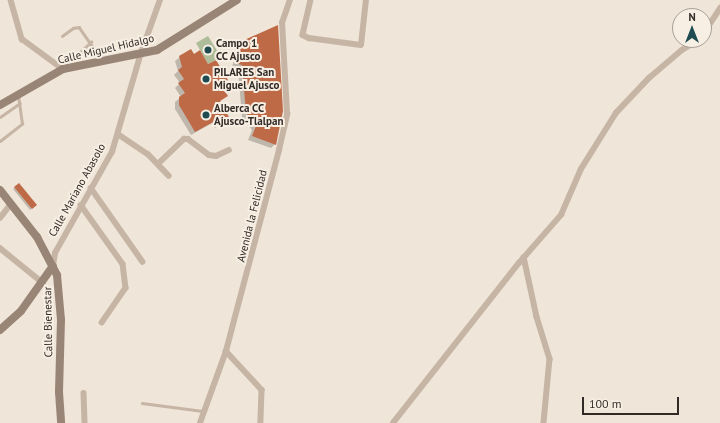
<!DOCTYPE html>
<style>
body{margin:0}
#map{position:relative;width:720px;height:423px;overflow:hidden;background:#efe5d8;font-family:"PT Sans",sans-serif}
div>[style]{position:absolute}
.green>*{inset:0;background:#afbc99}
.shadow>*{inset:0;background:#0003}
.building>*{inset:0;background:#be6a47}
.lane>*{height:2.5px;margin:-1.25px;padding:0 1.25px;transform-origin:1.25px;border-radius:1.25px;background:#c6b5a5}
.street>*{height:5.5px;margin:-2.75px;padding:0 2.75px;transform-origin:2.75px;border-radius:2.75px;background:#c6b5a5}
.secondary>*{height:8px;margin:-4px;padding:0 4px;transform-origin:4px;border-radius:4px;background:#998576}
.dots>*{width:11px;height:11px;translate:-50% -50%;box-sizing:border-box;border:2px solid #f7efe3;border-radius:50%}
span{translate:-50% -50%;white-space:nowrap;text-align:center;line-height:1.15;-webkit-text-stroke:4px #f7efe3;paint-order:stroke}
.poi-label{font-size:11px;color:#322a26;font-weight:700}
.left{translate:0 -50%;text-align:left}
.street-label{font-size:11px;color:#322a26}
.north{position:absolute;left:672px;top:8px;width:40px;height:40px;box-sizing:border-box;background:#f7efe3;border:1px solid #a8a097;border-radius:50%;rotate:0deg;font-size:11px;font-weight:700;line-height:16px;text-align:center;color:#322a26}
.north::after{content:'';display:block;margin:auto;width:14px;height:18px;background:#1e4a50;clip-path:polygon(50% 0,100% 100%,50% 72%,0 100%)}
.scale{position:absolute;left:582px;top:397px;width:97px;height:18px;box-sizing:border-box;border:2px solid #322a26;border-top:0;padding-left:5px;font-size:12px;line-height:14px;white-space:nowrap;color:#322a26;-webkit-text-stroke:3px #f7efe3;paint-order:stroke}
</style>
<div id="map">
<div class="green">
<i style="clip-path:polygon(208px 36px,221px 57px,208px 64px,196px 43px)"></i>
</div>
<div class="shadow">
<i style="clip-path:polygon(242px 42px,275px 144px,271px 148px,248px 140px,252px 130px,242px 117px,238px 69px,232px 67px,238px 46px)"></i>
<i style="clip-path:polygon(194px 55px,227px 80px,220px 85px,226px 96px,219px 102px,228px 118px,215px 128px,212px 123px,191px 135px,175px 109px,175px 102px,181px 97px,175px 88px,180px 83px,174px 75px,178px 71px,175px 61px,180px 57px)"></i>
<i style="clip-path:polygon(19px 185px,36px 205px,30px 210px,13px 189px)"></i>
</div>
<div class="building">
<i style="clip-path:polygon(278px 25px,283px 111px,276px 145px,252px 136px,256px 126px,246px 113px,242px 65px,235px 63px,242px 41px)"></i>
<i style="clip-path:polygon(191px 49px,194px 54px,200px 50px,208px 64px,216px 60px,228px 80px,220px 84px,228px 96px,220px 101px,230px 119px,219px 124px,217px 120px,195px 132px,179px 105px,179px 97px,185px 93px,178px 83px,184px 79px,178px 70px,182px 67px,179px 56px)"></i>
<i style="clip-path:polygon(19px 183px,37px 205px,32px 209px,14px 187px)"></i>
</div>
<div class="lane">
<i style="left:62px;top:36px;width:14px;rotate:-36deg"></i>
<i style="left:73px;top:28px;width:6px;rotate:-9deg"></i>
<i style="left:79px;top:27px;width:40px;rotate:55.1deg"></i>
<i style="left:78px;top:54px;width:18px;rotate:-43deg"></i>
<i style="left:0;top:117px;width:24px;rotate:-35deg"></i>
<i style="left:0;top:141px;width:28px;rotate:-38deg"></i>
<i style="left:22px;top:124px;width:28px;rotate:-98deg"></i>
<i style="left:142px;top:403px;width:63px;rotate:7.4deg"></i>
</div>
<div class="street">
<i style="left:11px;top:0;width:41px;rotate:74.2deg"></i>
<i style="left:22px;top:39px;width:51px;rotate:36.2deg"></i>
<i style="left:311px;top:0;width:36px;rotate:103deg"></i>
<i style="left:303px;top:35px;width:7px;rotate:27deg"></i>
<i style="left:309px;top:38px;width:52px;rotate:7.7deg"></i>
<i style="left:361px;top:45px;width:45px;rotate:-83.7deg"></i>
<i style="left:704px;top:33px;width:30px;rotate:-57deg"></i>
<i style="left:118px;top:134px;width:36px;rotate:34deg"></i>
<i style="left:148px;top:154px;width:30px;rotate:46deg"></i>
<i style="left:158px;top:164px;width:36px;rotate:-44deg"></i>
<i style="left:184px;top:139px;width:4px"></i>
<i style="left:188px;top:139px;width:26px;rotate:37deg"></i>
<i style="left:209px;top:155px;width:7px;rotate:8deg"></i>
<i style="left:216px;top:156px;width:14px;rotate:-25deg"></i>
<i style="left:91px;top:188px;width:90px;rotate:54.9deg"></i>
<i style="left:81px;top:205px;width:72px;rotate:54.6deg"></i>
<i style="left:123px;top:264px;width:24px;rotate:83deg"></i>
<i style="left:126px;top:288px;width:42px;rotate:124.4deg"></i>
<i style="left:0;top:218px;width:18px;rotate:-52deg"></i>
<i style="left:0;top:248px;width:55px;rotate:39.1deg"></i>
<i style="left:524px;top:257px;width:61px;rotate:77.8deg"></i>
<i style="left:537px;top:317px;width:44px;rotate:72.8deg"></i>
<i style="left:550px;top:359px;width:64px;rotate:95.4deg"></i>
<i style="left:53px;top:266px;width:13px;rotate:-81deg"></i>
<i style="left:55px;top:253px;width:116px;rotate:-60.6deg"></i>
<i style="left:112px;top:152px;width:103px;rotate:-73.7deg"></i>
<i style="left:141px;top:53px;width:56px;rotate:-70.3deg"></i>
<i style="left:226px;top:351px;width:53px;rotate:47.3deg"></i>
<i style="left:262px;top:390px;width:33px;rotate:92deg"></i>
<i style="left:84px;top:393px;width:30px;rotate:88deg"></i>
<i style="left:200px;top:423px;width:77px;rotate:-70.1deg"></i>
<i style="left:226px;top:351px;width:208px;rotate:-75.2deg"></i>
<i style="left:279px;top:150px;width:37px;rotate:-77deg"></i>
<i style="left:287px;top:114px;width:91px;rotate:-93.1deg"></i>
<i style="left:282px;top:23px;width:24px;rotate:-71deg"></i>
<i style="left:393px;top:423px;width:204px;rotate:-51.8deg"></i>
<i style="left:519px;top:263px;width:64px;rotate:-48.8deg"></i>
<i style="left:561px;top:215px;width:50px;rotate:-66.5deg"></i>
<i style="left:581px;top:169px;width:66px;rotate:-58deg"></i>
<i style="left:616px;top:113px;width:48px;rotate:-46.7deg"></i>
<i style="left:649px;top:78px;width:43px;rotate:-40.3deg"></i>
<i style="left:682px;top:50px;width:19px;rotate:-32deg"></i>
</div>
<div class="secondary">
<i style="left:0;top:105px;width:73px;rotate:-29.7deg"></i>
<i style="left:63px;top:69px;width:96px;rotate:-11.4deg"></i>
<i style="left:157px;top:50px;width:94px;rotate:-32deg"></i>
<i style="left:0;top:190px;width:60px;rotate:51.8deg"></i>
<i style="left:37px;top:237px;width:43px;rotate:62.2deg"></i>
<i style="left:57px;top:275px;width:45px;rotate:84.9deg"></i>
<i style="left:61px;top:320px;width:72px;rotate:91.6deg"></i>
<i style="left:59px;top:392px;width:31px;rotate:86deg"></i>
<i style="left:0;top:330px;width:28px;rotate:-42deg"></i>
<i style="left:21px;top:311px;width:55px;rotate:-54.6deg"></i>
</div>
<div class="dots">
<i style="left:208px;top:50px;background:#1e4a50"></i>
<i style="left:206px;top:79px;background:#1e4a50"></i>
<i style="left:206px;top:115px;background:#1e4a50"></i>
</div>
<div class="poi-label">
<span class="left" style="left:216px;top:50px">Campo 1<br>CC Ajusco</span>
<span class="left" style="left:214px;top:79px">PILARES San<br>Miguel Ajusco</span>
<span class="left" style="left:214px;top:115px">Alberca CC<br>Ajusco-Tlalpan</span>
</div>
<div class="street-label">
<span style="left:106px;top:49px;rotate:-13deg">Calle Miguel Hidalgo</span>
<span style="left:77px;top:190px;rotate:-61deg">Calle Mariano Abasolo</span>
<span style="left:252px;top:216px;rotate:-76deg">Avenida la Felicidad</span>
<span style="left:48px;top:322px;rotate:-91deg">Calle Bienestar</span>
</div>
<div class="north">N</div>
<div class="scale">100 m</div>
</div>
